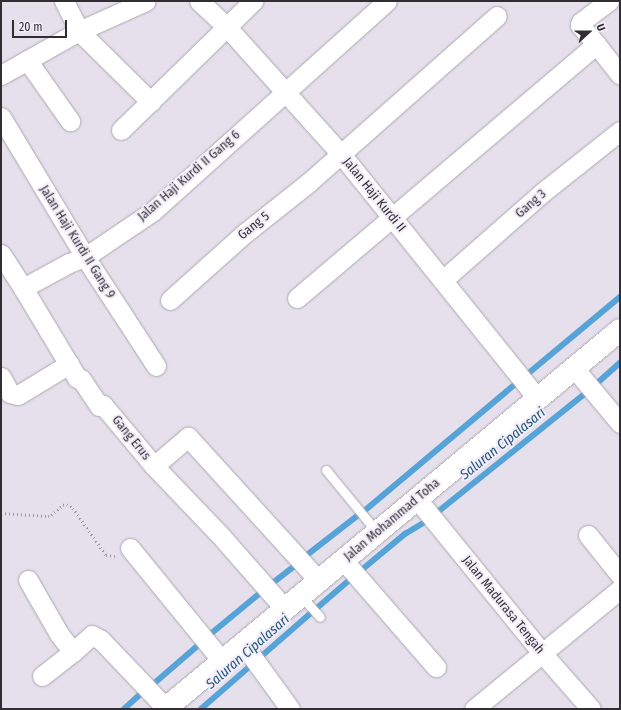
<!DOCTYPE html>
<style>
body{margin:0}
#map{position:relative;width:621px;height:710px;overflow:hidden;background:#e6e0ec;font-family:"Fira Sans Condensed",sans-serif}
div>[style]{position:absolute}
.stream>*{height:5.5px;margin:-2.75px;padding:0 2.75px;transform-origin:2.75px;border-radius:2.75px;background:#56a3d7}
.path>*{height:2.5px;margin-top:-1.25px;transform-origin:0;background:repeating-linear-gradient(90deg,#9e9aa3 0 1px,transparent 0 4px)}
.roads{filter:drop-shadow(0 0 1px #aca7b1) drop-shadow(0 0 1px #aca7b1)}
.lane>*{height:9px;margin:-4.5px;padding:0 4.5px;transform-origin:4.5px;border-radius:4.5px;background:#fff}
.street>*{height:19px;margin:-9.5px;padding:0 9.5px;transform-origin:9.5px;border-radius:9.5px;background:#fff}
.primary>*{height:22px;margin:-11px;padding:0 11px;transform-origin:11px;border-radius:11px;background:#fff}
span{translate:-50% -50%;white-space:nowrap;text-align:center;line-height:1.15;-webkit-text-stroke:4px #f3edf9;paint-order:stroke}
.street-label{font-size:13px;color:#302e32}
.water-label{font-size:14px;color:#1d5579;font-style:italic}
.frame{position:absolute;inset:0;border:2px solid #302e32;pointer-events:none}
.north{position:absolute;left:569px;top:12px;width:40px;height:40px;-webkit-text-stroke:3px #f3edf9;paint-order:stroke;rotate:69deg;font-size:11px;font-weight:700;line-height:16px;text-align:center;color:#302e32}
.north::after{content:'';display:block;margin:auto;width:14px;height:18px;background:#302e32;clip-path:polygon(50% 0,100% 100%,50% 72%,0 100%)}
.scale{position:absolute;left:12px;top:20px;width:55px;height:18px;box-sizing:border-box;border:2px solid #302e32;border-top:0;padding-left:5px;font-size:12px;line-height:14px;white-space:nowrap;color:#302e32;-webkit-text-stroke:3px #f3edf9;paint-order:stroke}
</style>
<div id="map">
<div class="stream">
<i style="left:524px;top:377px;width:125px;rotate:-39.8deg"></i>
<i style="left:593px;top:387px;width:36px;rotate:-42deg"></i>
<i style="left:363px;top:512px;width:204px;rotate:-40deg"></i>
<i style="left:434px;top:515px;width:198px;rotate:-38.8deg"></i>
<i style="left:302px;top:559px;width:70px;rotate:-38deg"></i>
<i style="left:358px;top:573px;width:61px;rotate:-39.7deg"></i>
<i style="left:405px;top:534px;width:27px;rotate:-31deg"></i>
<i style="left:269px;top:586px;width:37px;rotate:-38deg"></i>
<i style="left:317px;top:608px;width:48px;rotate:-40.7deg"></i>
<i style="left:207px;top:637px;width:74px;rotate:-39.5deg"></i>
<i style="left:150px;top:687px;width:69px;rotate:-40.9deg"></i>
<i style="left:124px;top:709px;width:27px;rotate:-42deg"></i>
<i style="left:201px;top:709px;width:145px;rotate:-41.1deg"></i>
</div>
<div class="path">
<i style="left:1px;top:513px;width:47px;rotate:3.7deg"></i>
<i style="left:48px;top:516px;width:3px;rotate:-18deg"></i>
<i style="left:51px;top:515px;width:16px;rotate:-40deg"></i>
<i style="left:63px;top:505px;width:4px;rotate:-14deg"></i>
<i style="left:67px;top:504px;width:7px;rotate:34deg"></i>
<i style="left:73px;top:508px;width:57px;rotate:54.9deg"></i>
<i style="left:106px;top:555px;width:9px;rotate:6deg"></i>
</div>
<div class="roads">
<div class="lane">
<i style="left:326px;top:470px;width:80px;rotate:50.6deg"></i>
<i style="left:301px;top:596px;width:28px;rotate:48deg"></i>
</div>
<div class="street">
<i style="left:64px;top:1px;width:34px;rotate:63deg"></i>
<i style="left:79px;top:31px;width:101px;rotate:44.6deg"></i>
<i style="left:199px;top:1px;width:37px;rotate:43deg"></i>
<i style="left:226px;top:26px;width:172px;rotate:48.1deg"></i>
<i style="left:341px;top:154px;width:314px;rotate:51.2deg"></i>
<i style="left:596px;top:44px;width:39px;rotate:52deg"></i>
<i style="left:27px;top:60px;width:75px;rotate:54.8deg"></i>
<i style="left:1px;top:75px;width:90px;rotate:-29.4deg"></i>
<i style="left:79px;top:31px;width:73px;rotate:-24.1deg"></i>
<i style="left:1px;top:117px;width:163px;rotate:59deg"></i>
<i style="left:85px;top:257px;width:130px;rotate:56.9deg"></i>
<i style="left:121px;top:130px;width:185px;rotate:-44.3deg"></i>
<i style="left:1px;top:254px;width:40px;rotate:57.1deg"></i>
<i style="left:23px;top:288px;width:105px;rotate:59deg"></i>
<i style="left:77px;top:378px;width:4px;rotate:14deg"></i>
<i style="left:81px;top:379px;width:32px;rotate:56deg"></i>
<i style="left:99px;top:406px;width:4px;rotate:-14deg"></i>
<i style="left:103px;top:405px;width:80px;rotate:50.1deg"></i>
<i style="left:154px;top:466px;width:95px;rotate:46.3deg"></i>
<i style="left:220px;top:535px;width:98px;rotate:48.7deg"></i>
<i style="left:444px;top:279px;width:132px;rotate:-41.3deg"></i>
<i style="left:543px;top:192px;width:98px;rotate:-38.4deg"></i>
<i style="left:23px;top:288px;width:52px;rotate:-28.5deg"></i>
<i style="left:69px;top:263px;width:17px;rotate:-21deg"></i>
<i style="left:85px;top:257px;width:82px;rotate:-34.1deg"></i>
<i style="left:153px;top:211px;width:314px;rotate:-41.9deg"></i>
<i style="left:297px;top:298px;width:392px;rotate:-40.3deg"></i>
<i style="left:596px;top:44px;width:25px;rotate:-130deg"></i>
<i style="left:580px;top:25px;width:3px;rotate:-72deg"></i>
<i style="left:581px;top:22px;width:35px;rotate:-37deg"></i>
<i style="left:170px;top:300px;width:101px;rotate:-41.8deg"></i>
<i style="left:245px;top:233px;width:80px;rotate:-38.4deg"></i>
<i style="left:308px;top:183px;width:252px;rotate:-41.5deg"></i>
<i style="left:574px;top:368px;width:72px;rotate:50.1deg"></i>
<i style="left:1px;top:377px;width:18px;rotate:61deg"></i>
<i style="left:10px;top:393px;width:8px;rotate:14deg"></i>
<i style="left:18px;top:395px;width:60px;rotate:-31.3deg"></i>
<i style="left:154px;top:466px;width:45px;rotate:-40.5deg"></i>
<i style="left:188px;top:437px;width:195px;rotate:47.7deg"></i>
<i style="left:417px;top:499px;width:198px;rotate:50.9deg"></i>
<i style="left:542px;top:653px;width:74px;rotate:48.8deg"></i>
<i style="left:588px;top:535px;width:51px;rotate:51.3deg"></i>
<i style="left:130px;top:548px;width:146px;rotate:50.8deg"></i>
<i style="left:343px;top:560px;width:142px;rotate:49deg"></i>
<i style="left:28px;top:580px;width:62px;rotate:60.1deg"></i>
<i style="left:59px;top:634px;width:23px;rotate:52deg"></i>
<i style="left:73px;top:652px;width:25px;rotate:-42deg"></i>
<i style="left:92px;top:635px;width:10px;rotate:29deg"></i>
<i style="left:101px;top:640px;width:94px;rotate:46.3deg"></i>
<i style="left:243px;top:644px;width:80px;rotate:54.1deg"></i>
<i style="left:42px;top:676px;width:39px;rotate:-38deg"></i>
<i style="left:474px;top:709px;width:189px;rotate:-39.4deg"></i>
</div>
<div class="primary">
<i style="left:165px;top:709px;width:592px;rotate:-39.79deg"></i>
</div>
</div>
<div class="street-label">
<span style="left:189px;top:176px;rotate:-41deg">Jalan Haji Kurdi II Gang 6</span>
<span style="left:374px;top:195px;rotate:51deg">Jalan Haji Kurdi II</span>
<span style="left:531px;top:204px;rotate:-41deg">Gang 3</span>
<span style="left:254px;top:226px;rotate:-39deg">Gang 5</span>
<span style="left:77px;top:242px;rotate:58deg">Jalan Haji Kurdi II Gang 9</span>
<span style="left:131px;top:438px;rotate:51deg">Gang Erus</span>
<span style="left:392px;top:520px;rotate:-40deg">Jalan Mohammad Toha</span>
<span style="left:503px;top:605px;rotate:51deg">Jalan Madurasa Tengah</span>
</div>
<div class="water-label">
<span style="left:503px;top:444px;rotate:-39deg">Saluran Cipalasari</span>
<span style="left:248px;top:652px;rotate:-41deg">Saluran Cipalasari</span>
</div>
<div class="frame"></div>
<div class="north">U</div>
<div class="scale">20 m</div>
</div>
